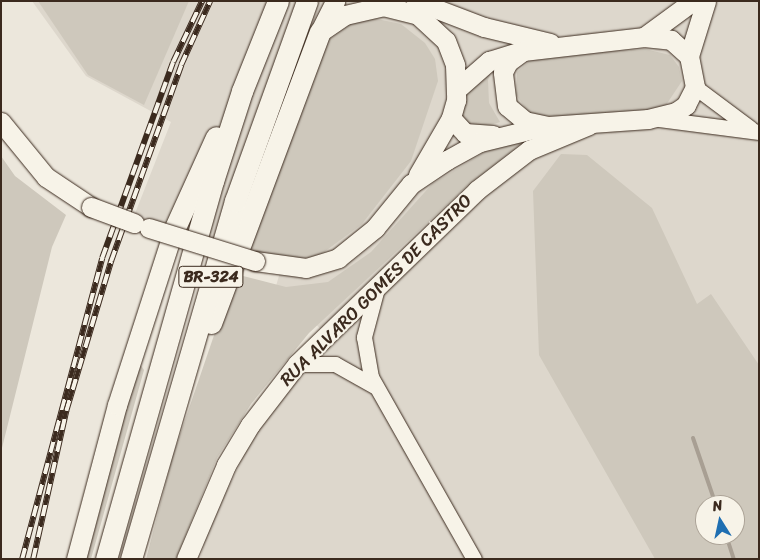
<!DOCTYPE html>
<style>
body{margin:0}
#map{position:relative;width:760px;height:560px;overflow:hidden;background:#ece7dc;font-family:Sriracha,sans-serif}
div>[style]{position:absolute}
.built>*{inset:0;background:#ddd7cc}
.green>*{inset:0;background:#cec8bc}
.stream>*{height:4px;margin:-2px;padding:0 2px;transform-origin:2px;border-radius:2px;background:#a89f93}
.roads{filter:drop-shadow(0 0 1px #3b2a1e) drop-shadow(0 0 1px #3b2a1e)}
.minor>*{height:15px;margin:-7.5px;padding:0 7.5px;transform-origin:7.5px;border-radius:7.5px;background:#f7f3e8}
.major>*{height:19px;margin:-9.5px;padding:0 9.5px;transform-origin:9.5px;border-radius:9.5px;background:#f7f3e8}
.highway>*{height:21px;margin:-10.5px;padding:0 10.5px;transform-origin:10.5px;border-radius:10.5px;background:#f7f3e8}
.rail>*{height:5.5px;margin-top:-2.75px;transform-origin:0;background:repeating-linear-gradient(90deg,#f7f3e8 0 11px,#3b2a1e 0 22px);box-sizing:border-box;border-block:1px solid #3b2a1e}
.bridges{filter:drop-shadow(0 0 1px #3b2a1e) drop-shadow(0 0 1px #3b2a1e)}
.major-bridge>*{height:19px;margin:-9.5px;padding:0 9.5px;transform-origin:9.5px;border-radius:9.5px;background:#f7f3e8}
span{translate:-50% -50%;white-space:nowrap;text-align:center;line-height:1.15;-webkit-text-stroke:4px #f7f3e8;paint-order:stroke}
.shield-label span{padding:1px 4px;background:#f7f3e8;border:1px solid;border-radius:4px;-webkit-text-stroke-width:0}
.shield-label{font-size:16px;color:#3b2a1e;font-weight:700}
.street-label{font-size:18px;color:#3b2a1e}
.frame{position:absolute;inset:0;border:2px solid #3b2a1e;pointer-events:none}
.north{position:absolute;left:695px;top:495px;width:50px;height:50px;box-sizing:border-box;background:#f7f3e8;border:1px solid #aca397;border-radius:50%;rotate:350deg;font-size:14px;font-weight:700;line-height:20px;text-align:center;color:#3b2a1e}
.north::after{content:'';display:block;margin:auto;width:18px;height:22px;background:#1f6fb2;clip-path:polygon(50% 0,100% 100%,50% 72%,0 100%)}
</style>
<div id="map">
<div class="built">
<i style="clip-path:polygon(evenodd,32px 1px,759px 1px,759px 559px,200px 559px,207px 533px,245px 452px,276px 401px,331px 339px,276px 286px,283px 262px,134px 216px,171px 122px,86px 76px,32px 1px,705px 505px,735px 505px,735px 535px,705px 535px,705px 505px)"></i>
</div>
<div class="green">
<i style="clip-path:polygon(38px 1px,189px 1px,144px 105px,88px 75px)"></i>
<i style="clip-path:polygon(372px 18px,401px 24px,425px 43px,435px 59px,438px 81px,411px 161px,362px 224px,320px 255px,290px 261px,245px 247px,326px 42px,355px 21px)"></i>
<i style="clip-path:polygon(645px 49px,670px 55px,679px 67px,682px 81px,666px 105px,652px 111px,547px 119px,530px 114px,516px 95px,517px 72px,534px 57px)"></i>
<i style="clip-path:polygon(494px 65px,488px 80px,489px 103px,500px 122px,475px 130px,458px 125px,464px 93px)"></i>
<i style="clip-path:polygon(526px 140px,468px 185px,309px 333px,251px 404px,217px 458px,176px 559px,146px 559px,173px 455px,235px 274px,286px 287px,328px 282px,371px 252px,432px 184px,488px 150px)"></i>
<i style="clip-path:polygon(evenodd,561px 154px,587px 155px,652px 208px,697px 304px,711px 294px,759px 365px,759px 559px,655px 559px,539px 355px,533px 191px,561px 154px,705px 505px,735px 505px,735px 535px,705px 535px,705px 505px)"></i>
<i style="clip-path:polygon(1px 156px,15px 176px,66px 215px,52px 247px,1px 452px)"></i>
<i style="clip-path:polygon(184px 229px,140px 364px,144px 370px,91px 559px,83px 559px,120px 421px)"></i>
</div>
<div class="stream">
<i style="left:693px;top:438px;width:71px;rotate:71.1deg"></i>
<i style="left:726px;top:535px;width:25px;rotate:72deg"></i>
</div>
<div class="roads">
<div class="minor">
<i style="left:695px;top:87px;width:69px;rotate:36.7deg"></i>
<i style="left:659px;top:119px;width:101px;rotate:7.4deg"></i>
<i style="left:377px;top:288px;width:51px;rotate:104.9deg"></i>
<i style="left:364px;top:337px;width:41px;rotate:80.1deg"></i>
<i style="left:371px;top:377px;width:209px;rotate:60.5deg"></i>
<i style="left:297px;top:364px;width:38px"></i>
<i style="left:335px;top:364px;width:45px;rotate:29.4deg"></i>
</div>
<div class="major">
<i style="left:416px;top:1px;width:73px;rotate:20.9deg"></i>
<i style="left:484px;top:27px;width:68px;rotate:13.6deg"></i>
<i style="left:321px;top:29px;width:31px;rotate:-63deg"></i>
<i style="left:320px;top:32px;width:30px;rotate:-34deg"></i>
<i style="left:345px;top:15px;width:39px;rotate:-13deg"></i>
<i style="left:383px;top:6px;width:36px;rotate:14deg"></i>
<i style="left:418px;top:15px;width:38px;rotate:43deg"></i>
<i style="left:446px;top:41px;width:26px;rotate:69deg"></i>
<i style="left:455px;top:65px;width:35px;rotate:88deg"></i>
<i style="left:456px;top:100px;width:19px;rotate:106deg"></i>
<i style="left:451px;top:118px;width:66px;rotate:120.1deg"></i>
<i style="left:644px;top:37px;width:27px;rotate:6deg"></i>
<i style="left:671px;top:40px;width:24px;rotate:42deg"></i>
<i style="left:689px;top:56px;width:32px;rotate:79deg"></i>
<i style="left:695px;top:87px;width:20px;rotate:117deg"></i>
<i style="left:686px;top:105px;width:12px;rotate:145deg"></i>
<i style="left:676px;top:112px;width:29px;rotate:166deg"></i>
<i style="left:648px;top:119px;width:100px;rotate:176deg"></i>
<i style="left:548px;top:126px;width:24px;rotate:-168deg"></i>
<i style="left:525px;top:121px;width:23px;rotate:-140deg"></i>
<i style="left:507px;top:106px;width:34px;rotate:-97deg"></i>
<i style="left:503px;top:72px;width:11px;rotate:-63deg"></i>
<i style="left:508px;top:62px;width:19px;rotate:-36deg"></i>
<i style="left:523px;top:51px;width:122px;rotate:-6.6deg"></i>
<i style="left:644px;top:37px;width:61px;rotate:-36.3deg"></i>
<i style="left:689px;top:56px;width:58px;rotate:-72.8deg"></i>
<i style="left:457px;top:89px;width:43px;rotate:-41.2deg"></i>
<i style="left:489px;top:61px;width:31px;rotate:-17deg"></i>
<i style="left:451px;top:118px;width:21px;rotate:47deg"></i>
<i style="left:465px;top:133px;width:28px;rotate:4deg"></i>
<i style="left:1px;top:122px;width:71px;rotate:50.7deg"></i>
<i style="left:46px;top:177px;width:54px;rotate:33.7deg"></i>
<i style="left:255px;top:261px;width:51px;rotate:7.8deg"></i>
<i style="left:306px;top:268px;width:34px;rotate:-17deg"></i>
<i style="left:338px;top:258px;width:48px;rotate:-39deg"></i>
<i style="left:375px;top:228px;width:57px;rotate:-50.7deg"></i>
<i style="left:411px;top:184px;width:43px;rotate:-33.7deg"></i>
<i style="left:447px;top:160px;width:38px;rotate:-29deg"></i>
<i style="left:480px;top:142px;width:63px;rotate:-13.8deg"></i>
<i style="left:76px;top:559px;width:159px;rotate:-75.1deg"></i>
<i style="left:117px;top:405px;width:182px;rotate:-72.1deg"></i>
<i style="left:186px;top:559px;width:102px;rotate:-66.9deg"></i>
<i style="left:226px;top:465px;width:47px;rotate:-59deg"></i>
<i style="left:250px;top:425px;width:77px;rotate:-52.4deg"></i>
<i style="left:297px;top:364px;width:250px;rotate:-44deg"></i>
<i style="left:477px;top:190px;width:66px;rotate:-37.6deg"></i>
<i style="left:529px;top:150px;width:65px;rotate:-22.6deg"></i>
</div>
<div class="highway">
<i style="left:173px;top:232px;width:104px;rotate:-65.6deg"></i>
<i style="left:211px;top:323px;width:311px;rotate:-69.5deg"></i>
<i style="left:106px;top:559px;width:393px;rotate:-74.2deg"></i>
<i style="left:213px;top:181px;width:95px;rotate:-72.1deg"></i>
<i style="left:242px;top:91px;width:97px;rotate:-68.2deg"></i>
<i style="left:131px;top:559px;width:373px;rotate:-73.8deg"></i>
<i style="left:235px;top:201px;width:213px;rotate:-70.2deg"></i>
</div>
</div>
<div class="rail">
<i style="left:22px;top:559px;width:311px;rotate:-75.1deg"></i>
<i style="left:102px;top:258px;width:208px;rotate:-70.1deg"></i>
<i style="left:173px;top:62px;width:68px;rotate:-64.6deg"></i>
<i style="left:33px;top:559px;width:152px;rotate:-77.4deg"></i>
<i style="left:66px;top:411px;width:157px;rotate:-73.3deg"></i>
<i style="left:111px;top:261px;width:208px;rotate:-70.3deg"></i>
<i style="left:181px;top:65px;width:70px;rotate:-65.6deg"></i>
</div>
<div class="bridges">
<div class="major-bridge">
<i style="left:91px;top:207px;width:46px;rotate:20.4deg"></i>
<i style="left:149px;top:228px;width:111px;rotate:17.3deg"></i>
</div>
</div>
<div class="shield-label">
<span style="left:211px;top:277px">BR-324</span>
</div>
<div class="street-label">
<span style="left:376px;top:290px;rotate:-45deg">RUA ALVARO GOMES DE CASTRO</span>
</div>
<div class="frame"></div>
<div class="north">N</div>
</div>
